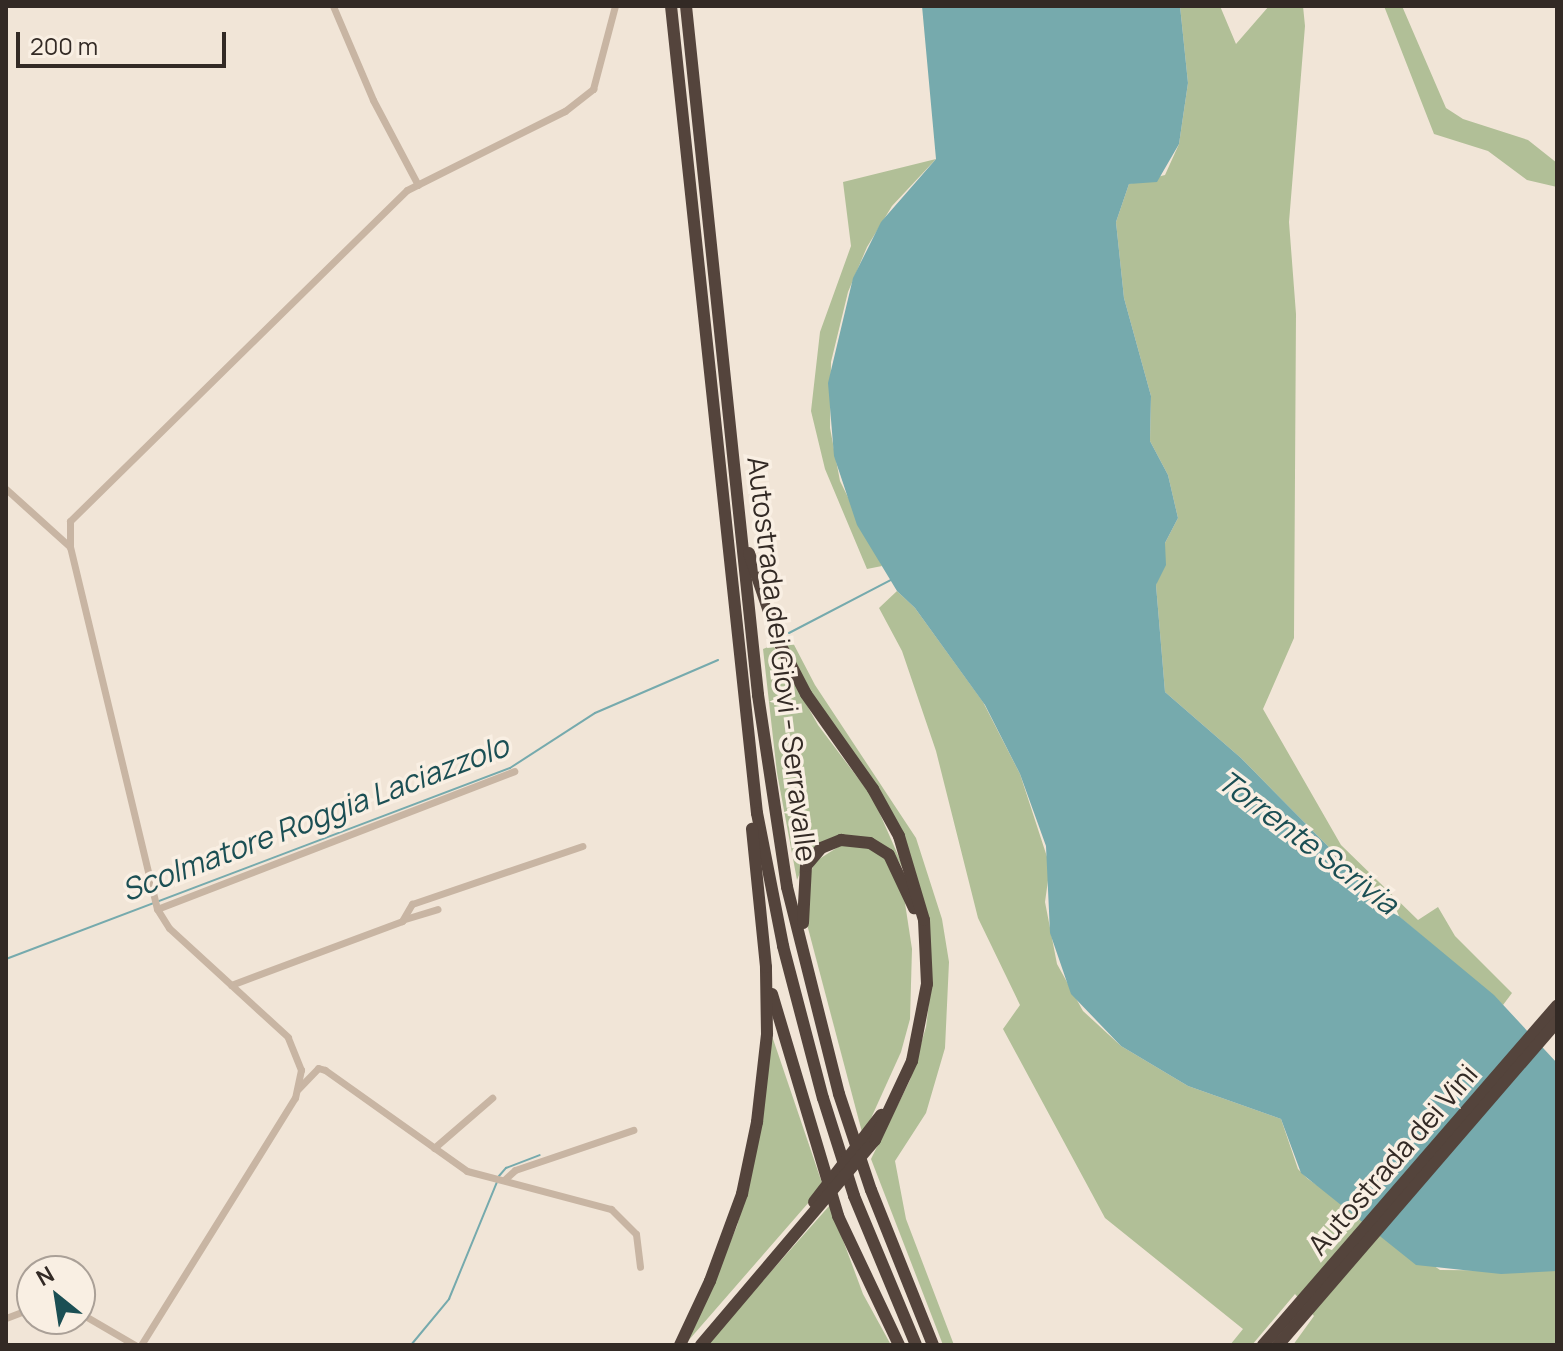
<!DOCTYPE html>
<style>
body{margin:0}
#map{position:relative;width:1563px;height:1351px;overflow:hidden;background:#f1e5d7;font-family:Manrope,sans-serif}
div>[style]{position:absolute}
.green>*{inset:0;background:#b1bf97}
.water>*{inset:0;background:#76aaad}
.stream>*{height:2px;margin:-1px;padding:0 1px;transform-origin:1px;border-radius:1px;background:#76aaad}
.street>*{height:7px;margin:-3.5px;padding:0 3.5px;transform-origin:3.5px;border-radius:3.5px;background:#c8b5a3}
.highway>*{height:12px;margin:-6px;padding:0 6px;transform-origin:6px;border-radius:6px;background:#54443c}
span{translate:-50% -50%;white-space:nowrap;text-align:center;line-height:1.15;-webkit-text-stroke:7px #f9efe3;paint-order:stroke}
.street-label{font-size:28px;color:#332a25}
.water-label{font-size:30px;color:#1b4f54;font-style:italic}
.frame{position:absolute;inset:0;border:8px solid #332a25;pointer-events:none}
.north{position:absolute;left:16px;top:1255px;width:80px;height:80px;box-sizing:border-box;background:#f9efe3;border:2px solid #aaa097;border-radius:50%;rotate:330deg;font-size:22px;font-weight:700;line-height:32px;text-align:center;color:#332a25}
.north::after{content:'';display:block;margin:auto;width:28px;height:36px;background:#1b4f54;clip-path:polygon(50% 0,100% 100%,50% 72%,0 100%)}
.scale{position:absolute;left:16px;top:32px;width:210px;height:36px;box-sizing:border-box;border:4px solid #332a25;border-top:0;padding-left:10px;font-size:24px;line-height:28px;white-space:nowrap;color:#332a25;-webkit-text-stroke:6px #f9efe3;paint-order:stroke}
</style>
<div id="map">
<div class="green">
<i style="clip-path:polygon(1180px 6px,1220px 6px,1236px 44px,1269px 6px,1303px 6px,1305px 26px,1289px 222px,1296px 314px,1294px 638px,1263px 709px,1341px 845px,1418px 920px,1438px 907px,1455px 936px,1512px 993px,1503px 1005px,1388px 907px,1241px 758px,1165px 692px,1156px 585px,1165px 543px,1178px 518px,1168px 475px,1150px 441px,1151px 396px,1124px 298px,1116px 222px,1129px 184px,1165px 175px,1179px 144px,1188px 83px)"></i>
<i style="clip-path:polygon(1384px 6px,1402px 6px,1446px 108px,1463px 119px,1528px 140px,1557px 163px,1557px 187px,1527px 180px,1488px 151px,1434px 134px)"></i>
<i style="clip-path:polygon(936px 159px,892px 206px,867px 247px,848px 292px,831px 362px,830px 428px,840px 481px,882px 566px,867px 569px,825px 469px,811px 411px,820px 332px,851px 246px,843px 182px)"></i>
<i style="clip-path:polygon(897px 591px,915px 608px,983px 702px,1020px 774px,1050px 866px,1045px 902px,1057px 964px,1083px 1011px,1121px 1046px,1188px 1086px,1281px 1119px,1298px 1169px,1308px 1179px,1440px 1270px,1557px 1271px,1557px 1345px,1293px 1345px,1314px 1316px,1295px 1294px,1252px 1345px,1230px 1345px,1243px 1329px,1105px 1218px,1003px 1029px,1020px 1005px,978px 918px,936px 751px,902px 651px,879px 608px)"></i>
<i style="clip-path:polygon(791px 639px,815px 685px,916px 838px,942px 919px,949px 962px,945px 1048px,926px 1113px,895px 1161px,906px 1219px,954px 1345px,943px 1345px,871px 1159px,910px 1080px,926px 1027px,929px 1003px,915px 870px,813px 699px,785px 642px)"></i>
<i style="clip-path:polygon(773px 645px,818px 725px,873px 798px,908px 878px,898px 860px,868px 838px,842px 835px,808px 853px,797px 880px,777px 773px,763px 649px)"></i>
<i style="clip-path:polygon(846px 842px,864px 844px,886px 859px,903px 890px,912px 949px,910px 1019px,901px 1052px,863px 1136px,804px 913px,809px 875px,816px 861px)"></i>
<i style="clip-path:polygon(772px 1036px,823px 1186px,688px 1341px,737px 1226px,751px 1175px)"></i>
<i style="clip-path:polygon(830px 1205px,863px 1294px,891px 1345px,706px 1345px)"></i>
</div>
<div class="water">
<i style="clip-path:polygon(922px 6px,1180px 6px,1188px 83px,1179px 144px,1157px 182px,1129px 184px,1116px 222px,1124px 298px,1151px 396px,1150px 441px,1168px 475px,1178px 518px,1165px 543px,1166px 565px,1156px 585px,1165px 692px,1241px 758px,1388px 907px,1494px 995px,1557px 1063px,1557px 1271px,1501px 1274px,1416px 1265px,1301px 1173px,1281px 1119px,1188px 1086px,1121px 1046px,1071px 994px,1050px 933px,1046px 846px,1020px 774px,985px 705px,915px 608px,897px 591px,857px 525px,834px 456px,828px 383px,853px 278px,881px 222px,936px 159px)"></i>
</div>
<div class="stream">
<i style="left:789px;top:633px;width:115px;rotate:-27.5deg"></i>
<i style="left:6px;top:959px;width:539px;rotate:-20.76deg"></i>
<i style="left:510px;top:768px;width:101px;rotate:-32.9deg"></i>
<i style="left:595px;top:713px;width:134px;rotate:-23.3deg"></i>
<i style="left:499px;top:1176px;width:11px;rotate:-49deg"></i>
<i style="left:506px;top:1168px;width:36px;rotate:-21deg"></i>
<i style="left:411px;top:1345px;width:60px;rotate:-50.4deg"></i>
<i style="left:449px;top:1299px;width:126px;rotate:-67.7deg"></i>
</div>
<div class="street">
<i style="left:333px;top:6px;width:102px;rotate:66.9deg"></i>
<i style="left:373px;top:100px;width:96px;rotate:62.1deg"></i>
<i style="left:6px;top:489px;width:85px;rotate:42.1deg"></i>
<i style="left:157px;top:909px;width:383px;rotate:-21.1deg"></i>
<i style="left:405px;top:919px;width:34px;rotate:-17deg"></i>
<i style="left:231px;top:985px;width:183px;rotate:-20.5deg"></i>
<i style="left:402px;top:921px;width:20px;rotate:-60deg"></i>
<i style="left:412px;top:904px;width:180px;rotate:-18.8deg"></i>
<i style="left:298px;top:1089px;width:29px;rotate:-46deg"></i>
<i style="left:318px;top:1068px;width:7px;rotate:16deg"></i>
<i style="left:325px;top:1070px;width:174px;rotate:35.4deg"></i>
<i style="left:467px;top:1171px;width:149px;rotate:14.8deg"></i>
<i style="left:611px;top:1209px;width:35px;rotate:45deg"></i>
<i style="left:636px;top:1234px;width:33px;rotate:83deg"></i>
<i style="left:434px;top:1148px;width:77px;rotate:-40.8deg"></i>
<i style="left:505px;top:1179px;width:13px;rotate:-42deg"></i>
<i style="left:515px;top:1170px;width:125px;rotate:-18.7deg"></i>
<i style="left:80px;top:1313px;width:64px;rotate:30.2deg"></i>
<i style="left:6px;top:1318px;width:28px;rotate:-21deg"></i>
<i style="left:141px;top:1345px;width:291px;rotate:-58.1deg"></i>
<i style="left:295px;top:1098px;width:29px;rotate:-78deg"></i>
<i style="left:301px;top:1070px;width:35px;rotate:-112deg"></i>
<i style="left:288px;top:1037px;width:161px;rotate:-137.5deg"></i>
<i style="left:169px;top:928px;width:22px;rotate:-122deg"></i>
<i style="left:157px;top:909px;width:372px;rotate:-103.5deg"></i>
<i style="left:70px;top:547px;width:26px;rotate:-90deg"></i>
<i style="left:70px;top:521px;width:472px;rotate:-44.5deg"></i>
<i style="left:407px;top:190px;width:177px;rotate:-26.6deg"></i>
<i style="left:565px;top:111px;width:36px;rotate:-38deg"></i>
<i style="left:593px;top:89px;width:86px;rotate:-75.2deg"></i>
</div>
<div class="highway">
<i style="left:671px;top:6px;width:812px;rotate:83.92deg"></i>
<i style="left:757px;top:813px;width:136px;rotate:78.9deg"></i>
<i style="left:783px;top:946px;width:157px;rotate:75.3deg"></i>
<i style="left:823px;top:1098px;width:103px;rotate:72.4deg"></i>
<i style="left:854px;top:1196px;width:161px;rotate:67.4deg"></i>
<i style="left:686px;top:6px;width:693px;rotate:84.03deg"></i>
<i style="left:758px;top:695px;width:194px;rotate:81.4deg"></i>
<i style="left:787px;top:887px;width:213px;rotate:75.9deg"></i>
<i style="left:839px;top:1094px;width:101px;rotate:71.6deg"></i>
<i style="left:871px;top:1190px;width:167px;rotate:68.2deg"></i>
<i style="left:803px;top:923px;width:57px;rotate:-87deg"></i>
<i style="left:806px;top:866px;width:23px;rotate:-50deg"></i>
<i style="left:821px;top:848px;width:22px;rotate:-22deg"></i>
<i style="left:841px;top:840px;width:29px;rotate:6deg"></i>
<i style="left:870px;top:843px;width:22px;rotate:32deg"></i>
<i style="left:889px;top:855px;width:59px;rotate:64.7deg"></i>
<i style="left:772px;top:994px;width:232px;rotate:73.4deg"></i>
<i style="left:838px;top:1216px;width:143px;rotate:64.7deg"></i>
<i style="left:814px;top:1202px;width:110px;rotate:-52.4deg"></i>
<i style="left:680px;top:1345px;width:71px;rotate:-64.9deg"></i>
<i style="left:710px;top:1281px;width:93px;rotate:-69.8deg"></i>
<i style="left:742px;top:1194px;width:74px;rotate:-78.2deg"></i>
<i style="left:757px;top:1122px;width:89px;rotate:-83.5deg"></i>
<i style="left:767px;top:1034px;width:67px;rotate:-90.9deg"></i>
<i style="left:766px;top:967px;width:139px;rotate:-95.8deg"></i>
<i style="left:701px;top:1345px;width:269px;rotate:-49.7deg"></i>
<i style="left:875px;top:1140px;width:87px;rotate:-64.9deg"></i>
<i style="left:912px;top:1061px;width:78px;rotate:-79deg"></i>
<i style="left:927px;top:984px;width:64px;rotate:-92.7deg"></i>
<i style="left:924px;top:920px;width:88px;rotate:-106.6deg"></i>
<i style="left:899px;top:836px;width:54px;rotate:-119deg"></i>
<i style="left:873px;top:789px;width:116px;rotate:-125.2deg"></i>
<i style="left:806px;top:694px;width:56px;rotate:-117.5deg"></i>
<i style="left:780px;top:644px;width:96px;rotate:-108.8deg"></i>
<i style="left:1263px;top:1345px;width:449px;rotate:-49.1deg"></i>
<i style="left:1278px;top:1345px;width:427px;rotate:-49.2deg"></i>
</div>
<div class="street-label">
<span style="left:783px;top:659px;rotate:83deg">Autostrada dei Giovi - Serravalle</span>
<span style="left:1392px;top:1159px;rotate:-49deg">Autostrada dei Vini</span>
</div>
<div class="water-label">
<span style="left:315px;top:818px;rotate:-21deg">Scolmatore Roggia Laciazzolo</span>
<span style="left:1308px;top:842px;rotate:37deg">Torrente Scrivia</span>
</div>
<div class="frame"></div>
<div class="north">N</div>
<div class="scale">200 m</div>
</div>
